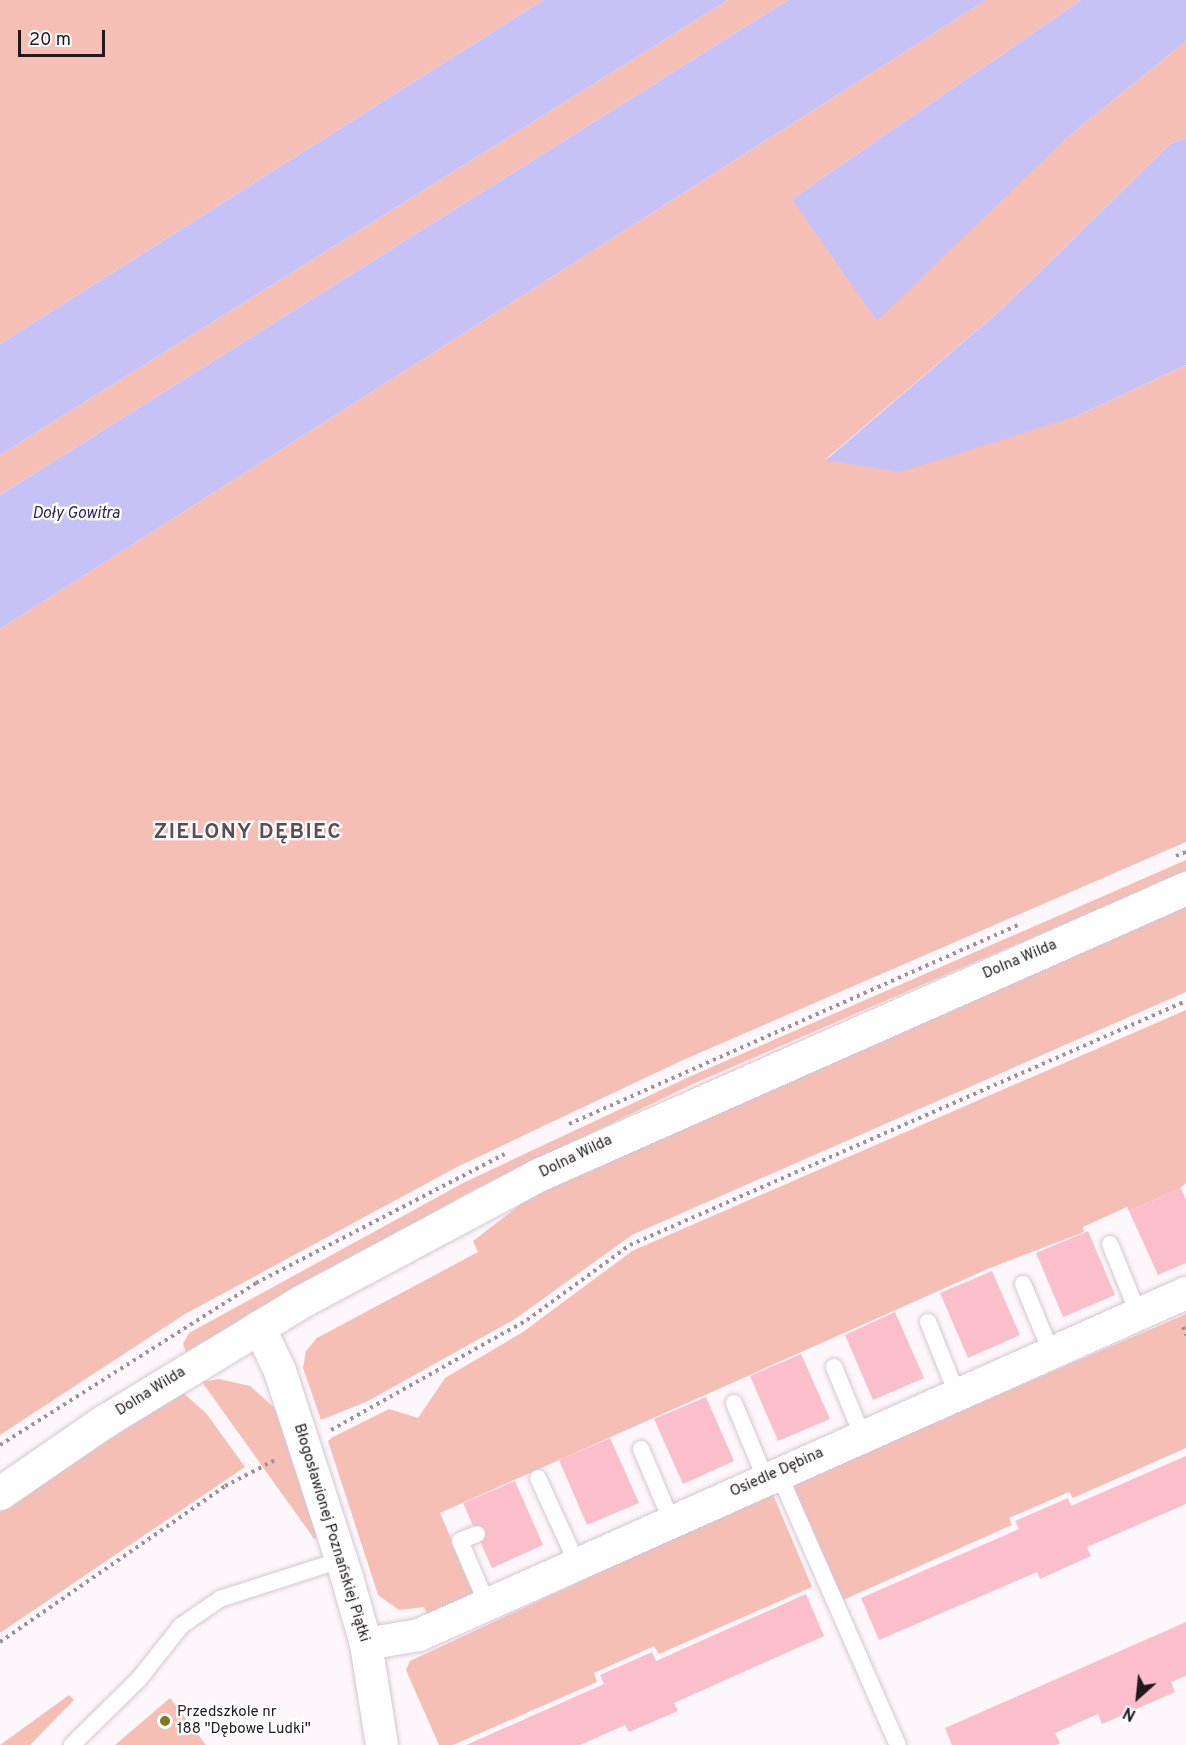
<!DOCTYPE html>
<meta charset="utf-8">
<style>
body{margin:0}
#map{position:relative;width:1186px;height:1745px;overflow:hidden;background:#fdf6fa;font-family:Overpass,sans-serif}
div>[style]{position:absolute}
.green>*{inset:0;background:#f6bfb6}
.water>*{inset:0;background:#c6c2f5}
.building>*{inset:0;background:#fbbfcc}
.path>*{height:4px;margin-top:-2px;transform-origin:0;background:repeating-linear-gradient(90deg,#999296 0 3px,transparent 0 7.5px)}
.roads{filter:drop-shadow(0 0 2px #d7c6d1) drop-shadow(0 0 2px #d7c6d1)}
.lane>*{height:16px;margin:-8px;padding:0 8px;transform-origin:8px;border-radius:8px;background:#fff}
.street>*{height:32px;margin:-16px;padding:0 16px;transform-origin:16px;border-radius:16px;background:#fff}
.secondary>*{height:33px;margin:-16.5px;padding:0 16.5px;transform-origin:16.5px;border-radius:16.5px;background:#fff}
.dots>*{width:16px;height:16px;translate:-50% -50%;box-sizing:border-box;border:3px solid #fff;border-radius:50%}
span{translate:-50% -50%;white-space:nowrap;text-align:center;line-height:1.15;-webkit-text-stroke:4.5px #fff;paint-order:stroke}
.street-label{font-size:15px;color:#201a1e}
.poi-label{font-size:15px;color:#201a1e}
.left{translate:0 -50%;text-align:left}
.water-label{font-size:16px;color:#2d215c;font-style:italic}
.district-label{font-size:21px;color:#5b4d56;font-weight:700;letter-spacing:1.5px}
.north{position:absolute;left:1108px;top:1667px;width:60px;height:60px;-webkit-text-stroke:4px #fff;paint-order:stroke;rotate:207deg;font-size:16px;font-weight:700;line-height:24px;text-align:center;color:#201a1e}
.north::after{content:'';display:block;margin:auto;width:21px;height:27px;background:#201a1e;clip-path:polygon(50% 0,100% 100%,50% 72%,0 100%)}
.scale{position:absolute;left:18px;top:30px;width:87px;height:27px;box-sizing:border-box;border:3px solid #201a1e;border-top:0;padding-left:8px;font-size:18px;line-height:21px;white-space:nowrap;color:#201a1e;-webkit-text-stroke:4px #fff;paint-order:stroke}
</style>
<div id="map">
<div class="green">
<i style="clip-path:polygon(0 0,543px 0,0 344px)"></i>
<i style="clip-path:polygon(728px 0,788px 0,0 495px,0 455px)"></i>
<i style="clip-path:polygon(986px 0,1081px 0,792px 199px,1064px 140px,1186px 41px,1186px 138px,1170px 144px,1003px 308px,826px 459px,1077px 416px,1186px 365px,1186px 842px,683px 1060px,457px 1167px,185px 1314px,0 1435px,0 629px)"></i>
<i style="clip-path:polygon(1186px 860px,1186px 871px,695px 1083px,471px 1191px,186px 1352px,183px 1344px,189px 1333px,465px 1182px,691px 1076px)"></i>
<i style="clip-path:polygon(1186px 906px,1186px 992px,632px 1235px,515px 1319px,368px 1401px,321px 1420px,303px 1368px,306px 1351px,317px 1338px,478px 1252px,473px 1241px,526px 1200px,599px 1163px)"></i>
<i style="clip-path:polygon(1186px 1010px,1186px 1183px,1179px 1189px,1129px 1211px,1127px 1207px,1083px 1227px,1084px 1232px,990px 1268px,440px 1513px,475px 1594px,427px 1614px,424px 1607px,399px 1610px,378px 1595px,328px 1441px,333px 1437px,389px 1409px,418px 1418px,445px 1378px,523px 1332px,632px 1251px)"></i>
<i style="clip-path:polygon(1186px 1314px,1186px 1448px,1073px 1498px,1069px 1492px,1009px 1518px,1012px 1525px,843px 1600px,792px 1484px)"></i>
<i style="clip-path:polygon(219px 1379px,250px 1386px,278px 1411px,318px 1532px,315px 1540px,202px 1382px)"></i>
<i style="clip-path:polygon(182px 1392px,206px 1413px,245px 1467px,0 1633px,0 1512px)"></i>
<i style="clip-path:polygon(772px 1492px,812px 1587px,659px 1654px,654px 1646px,594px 1673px,597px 1682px,453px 1745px,439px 1745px,406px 1670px,410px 1661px)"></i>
<i style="clip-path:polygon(69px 1695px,74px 1700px,30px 1745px,0 1745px)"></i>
<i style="clip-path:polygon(170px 1698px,206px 1745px,115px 1745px)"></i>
</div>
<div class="water">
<i style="clip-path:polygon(543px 0,728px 0,0 455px,0 344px)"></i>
<i style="clip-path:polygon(788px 0,986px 0,0 629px,0 495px)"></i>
<i style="clip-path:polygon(1081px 0,1186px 0,1186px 41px,1064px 140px,877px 321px,792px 199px)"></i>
<i style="clip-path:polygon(1186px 138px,1186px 365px,1077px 416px,900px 472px,826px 460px,1003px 308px,1170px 144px)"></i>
</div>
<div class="building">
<i style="clip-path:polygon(1181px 1188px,1186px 1200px,1186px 1263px,1158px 1275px,1129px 1211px)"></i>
<i style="clip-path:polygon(1088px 1231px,1115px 1295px,1063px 1317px,1036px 1253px)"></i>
<i style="clip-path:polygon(992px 1271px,1020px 1335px,968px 1358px,940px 1293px)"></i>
<i style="clip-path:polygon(895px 1312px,924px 1378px,873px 1400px,845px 1335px)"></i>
<i style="clip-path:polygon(801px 1354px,830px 1419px,778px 1441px,750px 1376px)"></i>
<i style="clip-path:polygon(706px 1397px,734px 1461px,683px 1484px,654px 1419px)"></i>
<i style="clip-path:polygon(610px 1438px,639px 1503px,587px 1525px,559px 1460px)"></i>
<i style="clip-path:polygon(1186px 1456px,1186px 1504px,1087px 1547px,1091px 1556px,1040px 1579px,1037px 1572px,879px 1640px,861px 1598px,1019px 1529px,1015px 1521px,1068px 1498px,1071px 1506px)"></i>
<i style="clip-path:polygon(515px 1481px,543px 1545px,492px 1568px,463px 1503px)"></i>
<i style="clip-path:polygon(806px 1594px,824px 1636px,674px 1703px,678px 1711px,629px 1732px,625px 1725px,580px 1745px,466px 1745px,604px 1684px,600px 1675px,652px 1652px,656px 1661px)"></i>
<i style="clip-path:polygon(1186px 1622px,1186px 1676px,1171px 1682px,1175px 1692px,1102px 1724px,1098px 1714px,1055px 1733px,1060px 1743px,1056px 1745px,952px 1745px,945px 1728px)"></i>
</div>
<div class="path">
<i style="left:1176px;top:856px;width:11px;rotate:-22deg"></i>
<i style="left:569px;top:1124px;width:491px;rotate:-23.9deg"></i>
<i style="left:1183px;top:1327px;width:9px;rotate:69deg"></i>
<i style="left:331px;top:1430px;width:225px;rotate:-29.3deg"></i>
<i style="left:527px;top:1320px;width:127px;rotate:-36.1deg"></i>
<i style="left:630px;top:1245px;width:607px;rotate:-23.69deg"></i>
<i style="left:0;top:1445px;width:303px;rotate:-32.3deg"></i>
<i style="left:256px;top:1283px;width:280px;rotate:-27.4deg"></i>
<i style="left:0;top:1642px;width:274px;rotate:-34.7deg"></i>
<i style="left:225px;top:1486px;width:59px;rotate:-27.4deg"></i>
</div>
<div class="roads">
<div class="lane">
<i style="left:1110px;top:1244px;width:74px;rotate:67.9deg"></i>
<i style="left:1023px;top:1284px;width:74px;rotate:67.6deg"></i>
<i style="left:928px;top:1322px;width:78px;rotate:68.1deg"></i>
<i style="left:834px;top:1367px;width:74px;rotate:67.6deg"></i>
<i style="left:734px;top:1403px;width:81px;rotate:67.5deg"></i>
<i style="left:641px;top:1449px;width:77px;rotate:67.1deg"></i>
<i style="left:778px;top:1472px;width:298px;rotate:66.3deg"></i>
<i style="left:538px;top:1478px;width:94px;rotate:65.4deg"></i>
<i style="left:477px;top:1534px;width:18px;rotate:158deg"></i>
<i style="left:460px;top:1541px;width:69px;rotate:66.8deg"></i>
<i style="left:72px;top:1745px;width:94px;rotate:-44.6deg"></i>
<i style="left:139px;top:1679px;width:68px;rotate:-51.6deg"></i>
<i style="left:181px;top:1626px;width:47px;rotate:-34.7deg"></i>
<i style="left:220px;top:1599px;width:127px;rotate:-17.9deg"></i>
</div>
<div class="street">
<i style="left:259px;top:1327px;width:49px;rotate:64.5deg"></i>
<i style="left:280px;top:1371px;width:213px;rotate:72deg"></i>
<i style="left:346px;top:1574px;width:73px;rotate:74.1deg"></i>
<i style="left:366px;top:1644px;width:102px;rotate:81deg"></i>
<i style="left:366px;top:1644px;width:54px;rotate:-9.6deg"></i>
<i style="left:419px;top:1635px;width:840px;rotate:-24.03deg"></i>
</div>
<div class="secondary">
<i style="left:0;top:1493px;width:125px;rotate:-34.6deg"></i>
<i style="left:103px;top:1422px;width:233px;rotate:-31.3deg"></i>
<i style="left:302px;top:1301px;width:268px;rotate:-28.1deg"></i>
<i style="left:538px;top:1175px;width:709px;rotate:-23.89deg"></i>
</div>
</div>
<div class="dots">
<i style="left:165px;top:1721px;background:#7d781d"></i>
</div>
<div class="street-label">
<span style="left:1020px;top:960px;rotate:-23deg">Dolna Wilda</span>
<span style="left:576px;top:1157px;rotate:-26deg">Dolna Wilda</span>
<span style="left:151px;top:1392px;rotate:-32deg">Dolna Wilda</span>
<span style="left:777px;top:1473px;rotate:-24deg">Osiedle Dębina</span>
<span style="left:331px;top:1533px;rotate:73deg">Błogosławionej Poznańskiej Piątki</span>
</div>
<div class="poi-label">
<span class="left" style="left:177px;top:1721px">Przedszkole nr<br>188 "Dębowe Ludki"</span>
</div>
<div class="water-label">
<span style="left:76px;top:514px">Doły Gowitra</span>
</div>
<div class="district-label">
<span style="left:248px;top:833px">ZIELONY DĘBIEC</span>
</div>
<div class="north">N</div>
<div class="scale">20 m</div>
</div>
